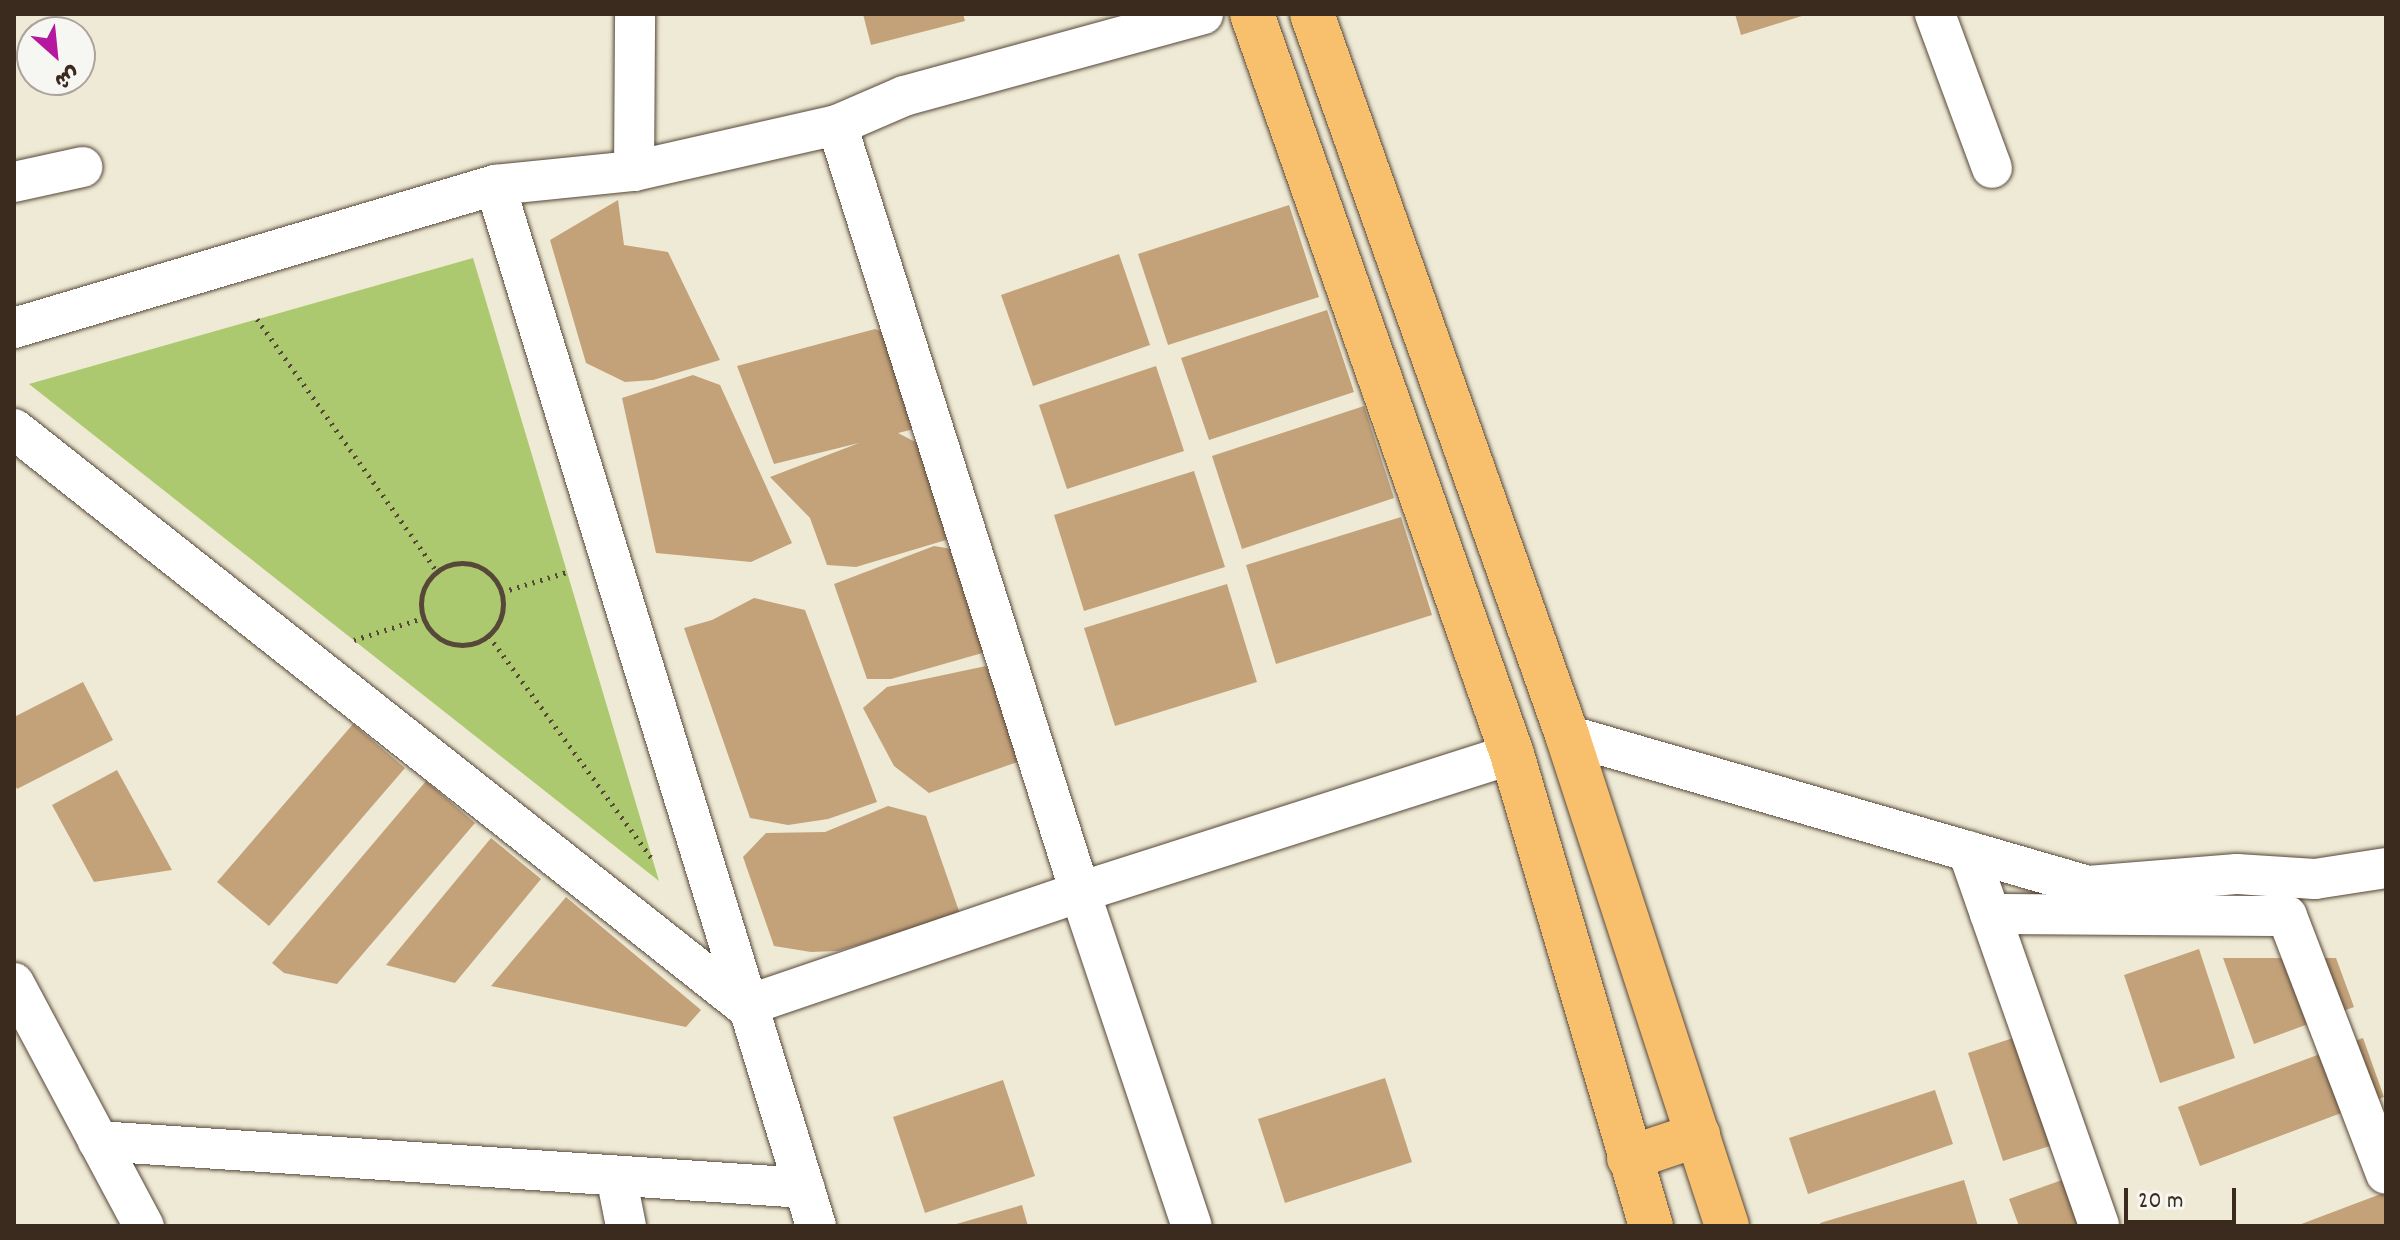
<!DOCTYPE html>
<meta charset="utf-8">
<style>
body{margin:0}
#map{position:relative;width:2400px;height:1240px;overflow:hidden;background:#efead5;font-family:Dekko,"Playpen Sans Arabic",sans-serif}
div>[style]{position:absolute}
.green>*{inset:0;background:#adc96f}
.building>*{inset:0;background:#c3a27a}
.path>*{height:5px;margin-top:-2.5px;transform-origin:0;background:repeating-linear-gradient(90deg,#564739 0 2px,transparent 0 8px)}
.path>.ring{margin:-2.5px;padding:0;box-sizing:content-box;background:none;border:5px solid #564739;border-radius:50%}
.roads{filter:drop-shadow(0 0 2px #564739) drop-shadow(0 0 2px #564739)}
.minor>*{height:40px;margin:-20px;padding:0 20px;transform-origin:20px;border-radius:20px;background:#fff}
.major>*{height:44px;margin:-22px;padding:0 22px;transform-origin:22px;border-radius:22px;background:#f8bf6c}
span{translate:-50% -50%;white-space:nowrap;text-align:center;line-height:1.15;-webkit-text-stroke:6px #f6f6f2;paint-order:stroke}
.frame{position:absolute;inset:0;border:16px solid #3b2a1e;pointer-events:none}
.north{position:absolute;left:16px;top:16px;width:80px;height:80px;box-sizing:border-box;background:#f6f6f2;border:2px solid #aba49d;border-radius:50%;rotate:153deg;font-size:22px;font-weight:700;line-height:32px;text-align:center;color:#3b2a1e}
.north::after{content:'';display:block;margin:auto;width:28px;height:36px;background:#b5179e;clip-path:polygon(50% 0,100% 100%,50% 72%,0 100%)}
.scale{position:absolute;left:2124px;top:1188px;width:112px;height:36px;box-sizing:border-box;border:4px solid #3b2a1e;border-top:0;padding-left:10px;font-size:24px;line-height:28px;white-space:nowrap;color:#3b2a1e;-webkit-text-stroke:6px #f6f6f2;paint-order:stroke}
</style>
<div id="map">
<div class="green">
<i style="clip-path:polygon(473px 258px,567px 572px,659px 881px,29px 384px)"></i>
</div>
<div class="building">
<i style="clip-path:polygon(863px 14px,963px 14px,965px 21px,871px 45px)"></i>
<i style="clip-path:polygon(1735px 14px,1805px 14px,1805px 15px,1741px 35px)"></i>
<i style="clip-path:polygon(618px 200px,624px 245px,668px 252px,720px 360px,653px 380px,625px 382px,586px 363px,550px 240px)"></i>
<i style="clip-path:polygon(1289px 205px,1319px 297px,1168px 345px,1138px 254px)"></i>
<i style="clip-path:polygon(1119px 254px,1150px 345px,1033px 386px,1001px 295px)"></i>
<i style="clip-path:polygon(1327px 310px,1354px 392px,1209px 440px,1181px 358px)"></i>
<i style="clip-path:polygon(875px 329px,891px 335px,922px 427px,898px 433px,927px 448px,956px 537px,856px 567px,827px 565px,810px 518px,770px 477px,859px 443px,774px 464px,737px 366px)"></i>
<i style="clip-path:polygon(1156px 366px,1184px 451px,1067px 489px,1039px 405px)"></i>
<i style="clip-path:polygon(693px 375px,720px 385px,792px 543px,751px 562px,656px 553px,622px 398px)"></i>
<i style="clip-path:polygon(1364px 406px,1394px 498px,1242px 549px,1212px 456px)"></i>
<i style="clip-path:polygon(1194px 471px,1225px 567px,1084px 611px,1054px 515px)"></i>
<i style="clip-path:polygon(1401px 517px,1432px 615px,1276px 664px,1246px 565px)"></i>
<i style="clip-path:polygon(934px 546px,958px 550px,993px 650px,891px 679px,867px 679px,834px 584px)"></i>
<i style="clip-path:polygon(1227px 584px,1257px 682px,1115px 726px,1084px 628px)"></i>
<i style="clip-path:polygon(754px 598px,805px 610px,877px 802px,828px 819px,788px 825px,750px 818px,684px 628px,712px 620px)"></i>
<i style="clip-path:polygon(986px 666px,1026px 759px,929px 793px,894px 766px,863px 708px,887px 687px)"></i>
<i style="clip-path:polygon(83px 682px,113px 740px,17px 789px,14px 783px,14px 717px)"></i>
<i style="clip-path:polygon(353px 724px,405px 768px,269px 926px,217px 882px)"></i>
<i style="clip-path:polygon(117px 770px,172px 870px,94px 882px,52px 805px)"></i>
<i style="clip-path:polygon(426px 781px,475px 823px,337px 984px,284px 973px,272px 963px)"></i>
<i style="clip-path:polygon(888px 806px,926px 816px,960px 914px,838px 951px,811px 952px,774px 946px,743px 857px,766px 833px,825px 832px)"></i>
<i style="clip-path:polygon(491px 838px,541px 879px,455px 983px,386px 965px)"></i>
<i style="clip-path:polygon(566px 897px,701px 1010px,686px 1027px,491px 986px)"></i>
<i style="clip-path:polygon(2199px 949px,2235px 1058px,2160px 1083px,2124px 975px)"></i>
<i style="clip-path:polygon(2223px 958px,2336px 958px,2354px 1007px,2254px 1044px)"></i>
<i style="clip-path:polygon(2046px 1027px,2081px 1136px,2003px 1161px,1968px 1053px)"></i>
<i style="clip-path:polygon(2363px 1038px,2384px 1097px,2200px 1166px,2178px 1107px)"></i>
<i style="clip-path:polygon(1385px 1078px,1412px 1162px,1285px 1203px,1258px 1119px)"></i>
<i style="clip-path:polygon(1003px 1080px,1035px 1176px,925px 1213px,893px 1117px)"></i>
<i style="clip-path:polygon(1935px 1090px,1953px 1144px,1808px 1194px,1789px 1138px)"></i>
<i style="clip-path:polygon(2090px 1170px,2111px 1226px,2019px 1226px,2009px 1199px)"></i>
<i style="clip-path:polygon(1964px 1180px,1978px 1226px,1821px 1226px,1820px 1223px)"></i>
<i style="clip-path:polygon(2386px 1192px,2386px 1226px,2296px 1226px)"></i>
<i style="clip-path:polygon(1022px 1205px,1028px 1226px,953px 1226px,953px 1225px)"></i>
</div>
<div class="path">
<i style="left:257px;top:319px;width:310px;rotate:54.5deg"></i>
<i class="ring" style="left:421px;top:563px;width:77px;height:77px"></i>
<i style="left:502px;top:592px;width:68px;rotate:-17.1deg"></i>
<i style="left:489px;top:636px;width:278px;rotate:53.8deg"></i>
<i style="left:354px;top:640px;width:72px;rotate:-17.7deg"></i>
</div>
<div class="roads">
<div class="minor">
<i style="left:1935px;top:14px;width:164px;rotate:69.7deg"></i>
<i style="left:837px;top:125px;width:805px;rotate:72.42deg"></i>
<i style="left:1080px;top:892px;width:352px;rotate:71.5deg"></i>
<i style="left:634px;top:171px;width:157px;rotate:-89.6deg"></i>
<i style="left:14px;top:182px;width:70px;rotate:-12.4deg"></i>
<i style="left:495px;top:185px;width:1089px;rotate:72.86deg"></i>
<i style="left:14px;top:328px;width:502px;rotate:-16.56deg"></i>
<i style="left:495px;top:185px;width:140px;rotate:-5.8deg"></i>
<i style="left:634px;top:171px;width:208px;rotate:-12.8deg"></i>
<i style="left:837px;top:125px;width:73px;rotate:-23.4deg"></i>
<i style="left:904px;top:96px;width:310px;rotate:-15.3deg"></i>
<i style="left:14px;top:429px;width:931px;rotate:38.29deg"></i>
<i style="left:745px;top:1006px;width:354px;rotate:-18.8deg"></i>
<i style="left:1080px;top:892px;width:454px;rotate:-17.7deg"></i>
<i style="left:1567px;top:735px;width:542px;rotate:16.16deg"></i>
<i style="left:2088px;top:886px;width:149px;rotate:-4.6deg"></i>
<i style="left:2237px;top:874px;width:78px;rotate:3.7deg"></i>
<i style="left:2315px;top:879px;width:72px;rotate:-8.8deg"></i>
<i style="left:1968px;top:851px;width:397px;rotate:70.7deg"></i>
<i style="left:1990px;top:914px;width:297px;rotate:0.4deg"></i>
<i style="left:2287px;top:916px;width:276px;rotate:69deg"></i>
<i style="left:14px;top:983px;width:276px;rotate:61.9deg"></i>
<i style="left:98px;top:1141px;width:708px;rotate:3.81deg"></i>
<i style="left:616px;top:1176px;width:51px;rotate:78.7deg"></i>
</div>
<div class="major">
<i style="left:1252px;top:14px;width:784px;rotate:70.64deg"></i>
<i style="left:1512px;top:754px;width:492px;rotate:73.6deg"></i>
<i style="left:1312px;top:14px;width:765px;rotate:70.52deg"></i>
<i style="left:1567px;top:735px;width:516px;rotate:71.95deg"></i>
<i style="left:1629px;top:1158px;width:73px;rotate:-18.4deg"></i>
</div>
</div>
<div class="frame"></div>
<div class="north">ش</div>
<div class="scale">20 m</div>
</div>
